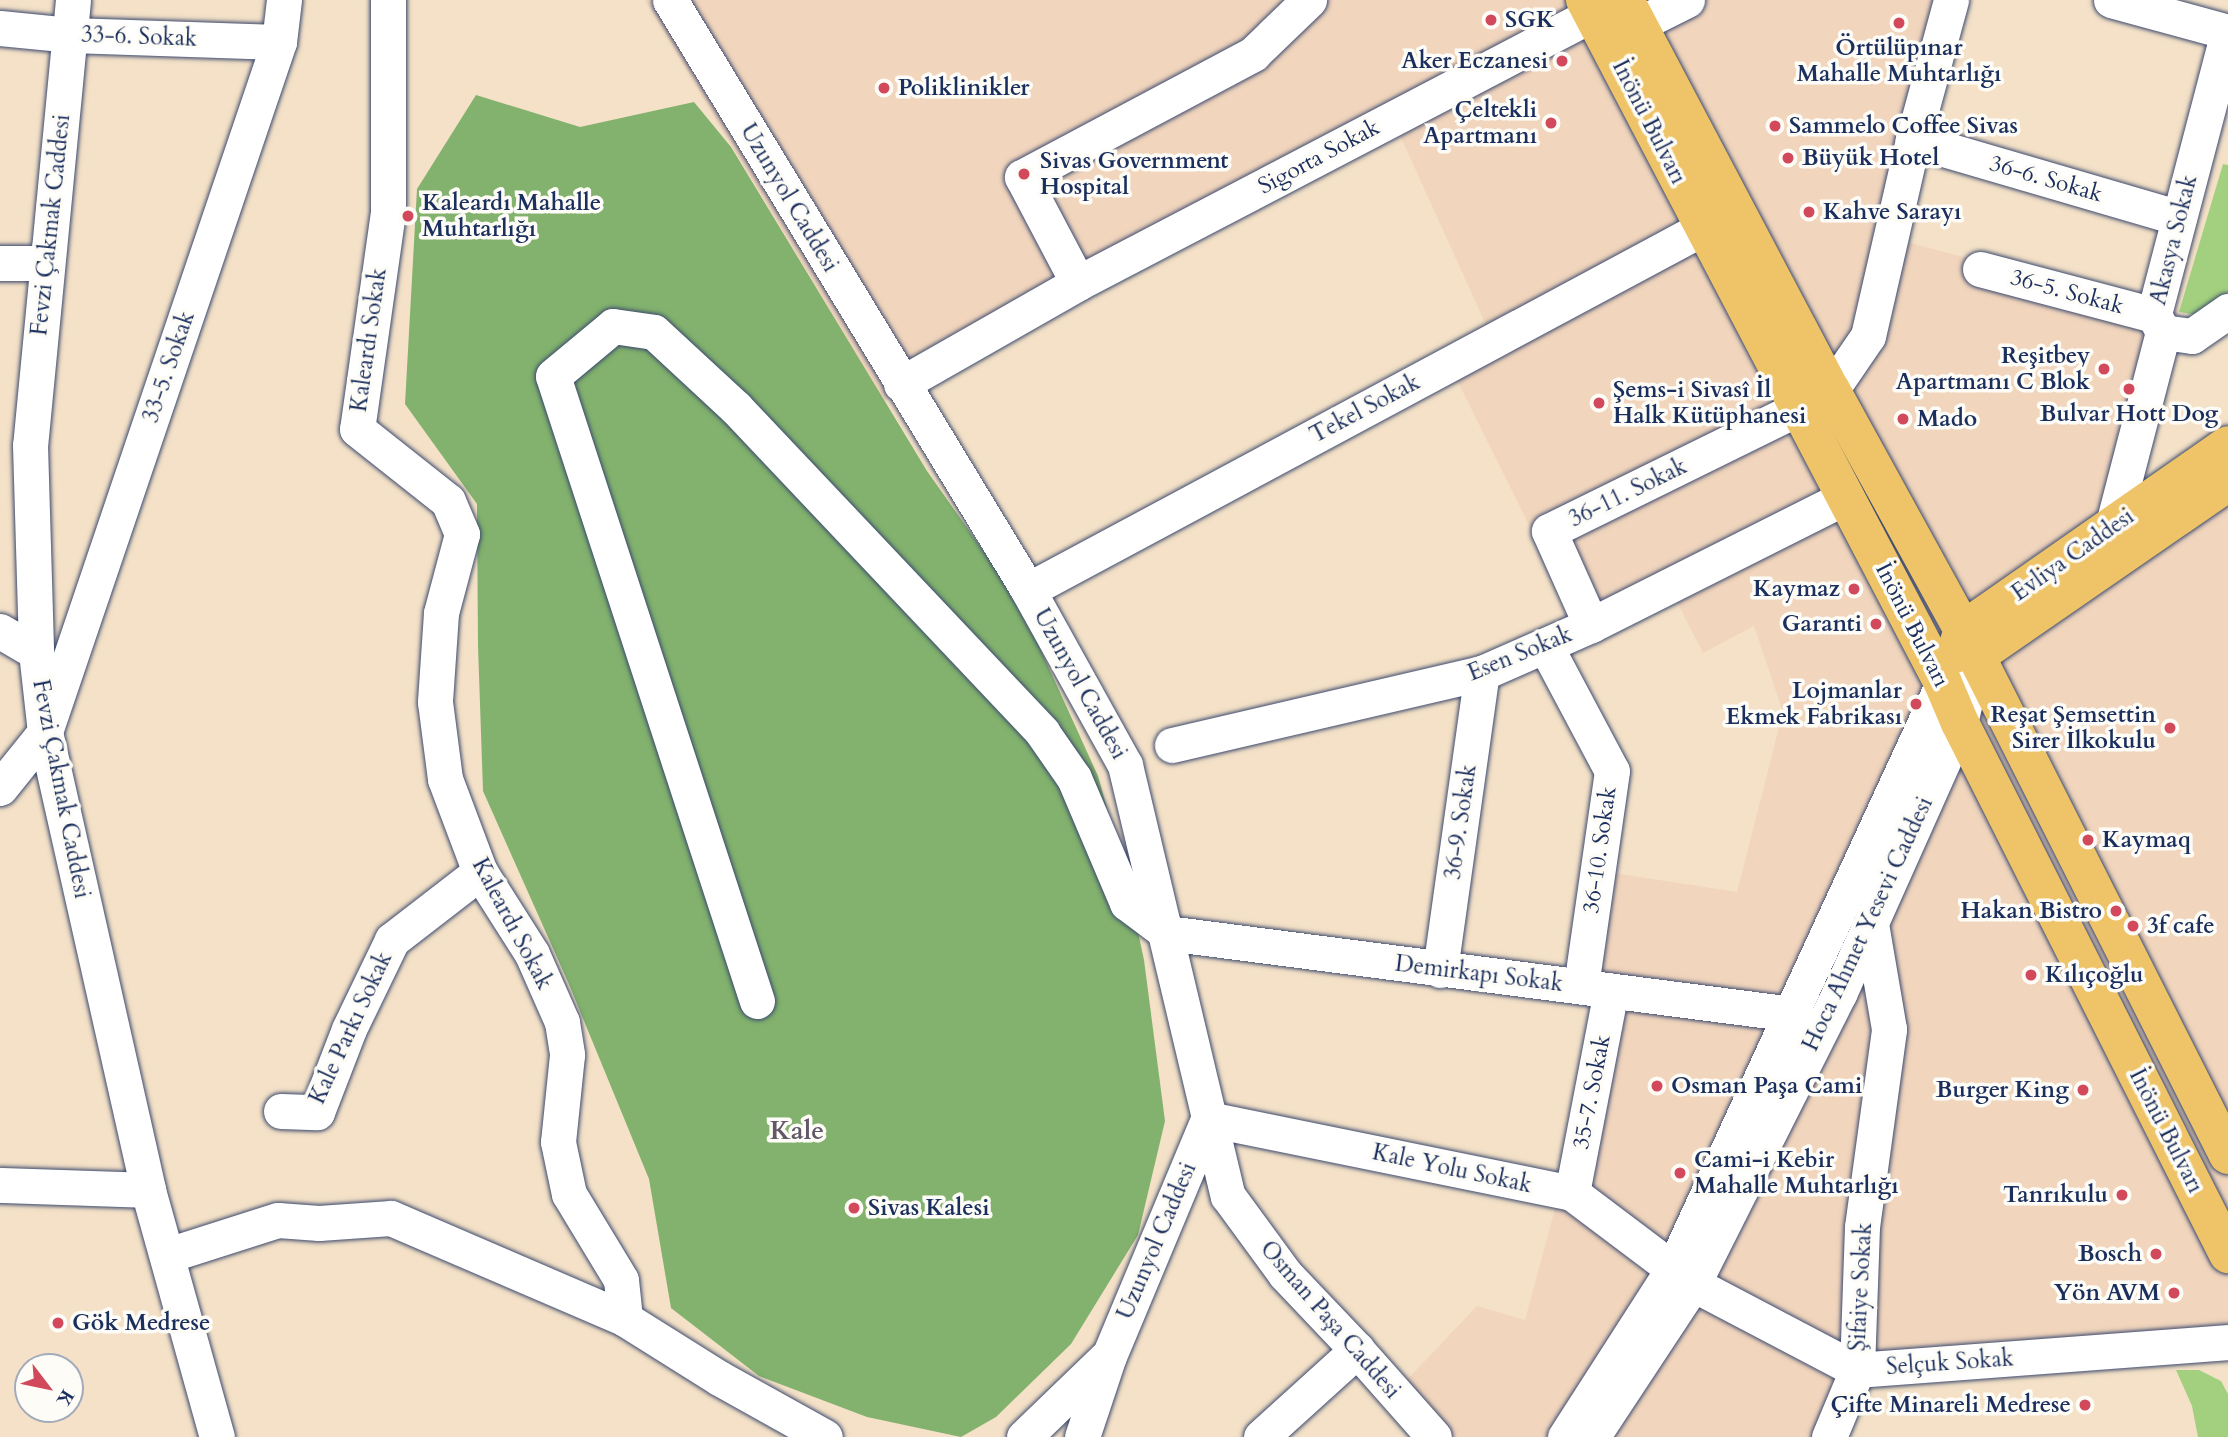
<!DOCTYPE html>
<meta charset="utf-8">
<style>
body{margin:0}
#map{position:relative;width:2228px;height:1437px;overflow:hidden;background:#f4e1c7;font-family:Cardo,serif}
div>[style]{position:absolute}
.built>*{inset:0;background:#f1d5bd}
.green>*{inset:0;background:#a3d07e}
.forest>*{inset:0;background:#82b26d}
.roads{filter:drop-shadow(0 0 2px #3c4a6e) drop-shadow(0 0 2px #3c4a6e)}
.minor>*{height:35px;margin:-17.5px;padding:0 17.5px;transform-origin:17.5px;border-radius:17.5px;background:#fff}
.major>*{height:38px;margin:-19px;padding:0 19px;transform-origin:19px;border-radius:19px;background:#efc469}
.dots>*{width:19px;height:19px;translate:-50% -50%;box-sizing:border-box;border:4px solid #fdfcf7;border-radius:50%}
span{translate:-50% -50%;white-space:nowrap;text-align:center;line-height:1.15;-webkit-text-stroke:7px #fdfcf7;paint-order:stroke}
.poi-label{font-size:23px;color:#1b2f5e;font-weight:700}
.left{translate:0 -50%;text-align:left}
.right{translate:-100% -50%;text-align:right}
.street-label{font-size:23px;color:#1b2f5e}
.quarter-label{font-size:26px;color:#625769;font-weight:700}
.north{position:absolute;left:14px;top:1353px;width:70px;height:70px;box-sizing:border-box;background:#fdfcf7;border:2px solid #a3aaba;border-radius:50%;rotate:122deg;font-size:19px;font-weight:700;line-height:28px;text-align:center;color:#1b2f5e}
.north::after{content:'';display:block;margin:auto;width:24px;height:32px;background:#d1495b;clip-path:polygon(50% 0,100% 100%,50% 72%,0 100%)}
</style>
<div id="map">
<div class="built">
<i style="clip-path:polygon(645px 0,1954px 0,1899px 240px,2164px 310px,2115px 504px,2212px 431px,2228px 457px,2228px 1355px,1861px 1382px,1837px 1437px,1412px 1437px,1385px 1403px,1477px 1306px,1525px 1320px,1562px 1183px,1597px 1001px,1607px 872px,1737px 892px,1783px 712px,1754px 626px,1703px 653px,1675px 598px,1586px 640px,1453px 372px,1497px 349px,1398px 131px,884px 401px)"></i>
</div>
<div class="green">
<i style="clip-path:polygon(2223px 164px,2228px 165px,2228px 292px,2197px 315px,2179px 312px)"></i>
<i style="clip-path:polygon(2176px 1370px,2199px 1370px,2221px 1381px,2228px 1394px,2228px 1437px,2198px 1437px,2192px 1406px)"></i>
</div>
<div class="forest">
<i style="clip-path:polygon(476px 95px,580px 127px,694px 102px,731px 147px,927px 471px,1018px 600px,1098px 776px,1126px 876px,1144px 960px,1165px 1121px,1138px 1235px,1071px 1344px,996px 1417px,961px 1437px,867px 1417px,759px 1376px,671px 1308px,649px 1179px,568px 982px,483px 791px,478px 646px,477px 504px,405px 404px,417px 189px)"></i>
</div>
<div class="roads">
<div class="minor">
<i style="left:73px;top:0;width:447px;rotate:95.5deg"></i>
<i style="left:30px;top:445px;width:207px;rotate:88.3deg"></i>
<i style="left:36px;top:652px;width:81px;rotate:83.6deg"></i>
<i style="left:45px;top:732px;width:469px;rotate:77.3deg"></i>
<i style="left:148px;top:1190px;width:256px;rotate:74.4deg"></i>
<i style="left:388px;top:0;width:212px;rotate:90deg"></i>
<i style="left:388px;top:212px;width:219px;rotate:98.1deg"></i>
<i style="left:357px;top:429px;width:116px;rotate:38.4deg"></i>
<i style="left:448px;top:501px;width:36px;rotate:67deg"></i>
<i style="left:462px;top:534px;width:82px;rotate:104.9deg"></i>
<i style="left:441px;top:613px;width:89px;rotate:93.9deg"></i>
<i style="left:435px;top:702px;width:78px;rotate:82.6deg"></i>
<i style="left:445px;top:779px;width:99px;rotate:69.4deg"></i>
<i style="left:480px;top:872px;width:97px;rotate:57.6deg"></i>
<i style="left:532px;top:954px;width:74px;rotate:66.2deg"></i>
<i style="left:562px;top:1022px;width:33px;rotate:81deg"></i>
<i style="left:567px;top:1055px;width:87px;rotate:95.9deg"></i>
<i style="left:558px;top:1142px;width:53px;rotate:78.1deg"></i>
<i style="left:569px;top:1194px;width:100px;rotate:58.8deg"></i>
<i style="left:621px;top:1280px;width:39px;rotate:84deg"></i>
<i style="left:625px;top:1319px;width:111px;rotate:32.1deg"></i>
<i style="left:719px;top:1378px;width:121px;rotate:29.1deg"></i>
<i style="left:670px;top:0;width:690px;rotate:58.75deg"></i>
<i style="left:1028px;top:590px;width:200px;rotate:61deg"></i>
<i style="left:1125px;top:765px;width:443px;rotate:76.6deg"></i>
<i style="left:1228px;top:1196px;width:97px;rotate:53.8deg"></i>
<i style="left:1285px;top:1274px;width:105px;rotate:46.5deg"></i>
<i style="left:1357px;top:1350px;width:116px;rotate:48.5deg"></i>
<i style="left:2111px;top:0;width:121px;rotate:15.3deg"></i>
<i style="left:2228px;top:32px;width:293px;rotate:104.7deg"></i>
<i style="left:2154px;top:315px;width:19px;rotate:62deg"></i>
<i style="left:2163px;top:332px;width:203px;rotate:104.6deg"></i>
<i style="left:1637px;top:25px;width:56px;rotate:-26.6deg"></i>
<i style="left:0;top:28px;width:70px;rotate:5.7deg"></i>
<i style="left:70px;top:35px;width:209px;rotate:1.9deg"></i>
<i style="left:1913px;top:140px;width:277px;rotate:16.3deg"></i>
<i style="left:0;top:263px;width:46px"></i>
<i style="left:1980px;top:269px;width:180px;rotate:14.8deg"></i>
<i style="left:1078px;top:283px;width:120px;rotate:-117.8deg"></i>
<i style="left:1022px;top:177px;width:262px;rotate:-28deg"></i>
<i style="left:1253px;top:54px;width:78px;rotate:-44deg"></i>
<i style="left:2163px;top:332px;width:29px;rotate:8deg"></i>
<i style="left:2192px;top:336px;width:44px;rotate:-34.8deg"></i>
<i style="left:901px;top:384px;width:204px;rotate:-29.7deg"></i>
<i style="left:1078px;top:283px;width:581px;rotate:-27.58deg"></i>
<i style="left:1831px;top:390px;width:65px;rotate:-55.6deg"></i>
<i style="left:1868px;top:336px;width:201px;rotate:-77.1deg"></i>
<i style="left:1913px;top:140px;width:145px;rotate:-74.8deg"></i>
<i style="left:1028px;top:590px;width:766px;rotate:-28.2deg"></i>
<i style="left:1591px;top:625px;width:103px;rotate:-114.1deg"></i>
<i style="left:1549px;top:531px;width:279px;rotate:-26.2deg"></i>
<i style="left:0;top:631px;width:42px;rotate:30.3deg"></i>
<i style="left:1546px;top:647px;width:140px;rotate:62deg"></i>
<i style="left:1612px;top:771px;width:217px;rotate:98.2deg"></i>
<i style="left:1172px;top:745px;width:318px;rotate:-13.1deg"></i>
<i style="left:1482px;top:673px;width:119px;rotate:-23.8deg"></i>
<i style="left:1591px;top:625px;width:284px;rotate:-26.7deg"></i>
<i style="left:0;top:788px;width:72px;rotate:-51.2deg"></i>
<i style="left:45px;top:732px;width:729px;rotate:-71.27deg"></i>
<i style="left:279px;top:42px;width:42px;rotate:-83.2deg"></i>
<i style="left:1440px;top:970px;width:300px;rotate:-82deg"></i>
<i style="left:757px;top:1001px;width:657px;rotate:-108.08deg"></i>
<i style="left:553px;top:376px;width:78px;rotate:-39.8deg"></i>
<i style="left:613px;top:326px;width:41px;rotate:8.3deg"></i>
<i style="left:654px;top:332px;width:112px;rotate:42.8deg"></i>
<i style="left:736px;top:408px;width:446px;rotate:46.6deg"></i>
<i style="left:1042px;top:732px;width:56px;rotate:55.2deg"></i>
<i style="left:1074px;top:778px;width:136px;rotate:67deg"></i>
<i style="left:1127px;top:903px;width:50px;rotate:36.9deg"></i>
<i style="left:1167px;top:933px;width:630px;rotate:7.38deg"></i>
<i style="left:281px;top:1111px;width:36px;rotate:2deg"></i>
<i style="left:317px;top:1112px;width:89px;rotate:-68.9deg"></i>
<i style="left:349px;top:1029px;width:99px;rotate:-64.2deg"></i>
<i style="left:392px;top:940px;width:111px;rotate:-37.7deg"></i>
<i style="left:1208px;top:1119px;width:371px;rotate:11.5deg"></i>
<i style="left:1572px;top:1193px;width:126px;rotate:37deg"></i>
<i style="left:0;top:1185px;width:148px;rotate:1.9deg"></i>
<i style="left:1572px;top:1193px;width:206px;rotate:-79.1deg"></i>
<i style="left:168px;top:1255px;width:115px;rotate:-17.7deg"></i>
<i style="left:278px;top:1220px;width:41px;rotate:4.2deg"></i>
<i style="left:319px;top:1223px;width:72px;rotate:-4deg"></i>
<i style="left:391px;top:1218px;width:255px;rotate:23.3deg"></i>
<i style="left:1693px;top:1284px;width:185px;rotate:27.7deg"></i>
<i style="left:1857px;top:1370px;width:372px;rotate:-4.3deg"></i>
<i style="left:1024px;top:1437px;width:114px;rotate:-43.9deg"></i>
<i style="left:1082px;top:1437px;width:85px;rotate:-71.6deg"></i>
<i style="left:1109px;top:1356px;width:257px;rotate:-67.3deg"></i>
<i style="left:1261px;top:1437px;width:130px;rotate:-42.2deg"></i>
<i style="left:1565px;top:1437px;width:200px;rotate:-57.3deg"></i>
<i style="left:1673px;top:1269px;width:645px;rotate:-65.26deg"></i>
<i style="left:1592px;top:1437px;width:183px;rotate:-56.6deg"></i>
<i style="left:1693px;top:1284px;width:325px;rotate:-63.3deg"></i>
<i style="left:1839px;top:994px;width:297px;rotate:-65.9deg"></i>
<i style="left:1960px;top:723px;width:69px;rotate:-76.6deg"></i>
<i style="left:1829px;top:1437px;width:73px;rotate:-67.3deg"></i>
<i style="left:1857px;top:1370px;width:143px;rotate:-88deg"></i>
<i style="left:1862px;top:1227px;width:200px;rotate:-82.2deg"></i>
<i style="left:1889px;top:1029px;width:107px;rotate:-99.7deg"></i>
</div>
<div class="major">
<i style="left:1585px;top:0;width:771px;rotate:62.34deg"></i>
<i style="left:1943px;top:683px;width:43px;rotate:67deg"></i>
<i style="left:1960px;top:723px;width:595px;rotate:63.22deg"></i>
<i style="left:1625px;top:0;width:441px;rotate:62.2deg"></i>
<i style="left:1831px;top:390px;width:274px;rotate:61.2deg"></i>
<i style="left:1963px;top:630px;width:588px;rotate:63.22deg"></i>
<i style="left:1955px;top:654px;width:25px;rotate:-72deg"></i>
<i style="left:1963px;top:630px;width:323px;rotate:-34.9deg"></i>
<i style="left:1976px;top:656px;width:306px;rotate:-34.6deg"></i>
</div>
</div>
<div class="dots">
<i style="left:1491px;top:20px;background:#d1495b"></i>
<i style="left:1899px;top:23px;background:#d1495b"></i>
<i style="left:1562px;top:61px;background:#d1495b"></i>
<i style="left:884px;top:88px;background:#d1495b"></i>
<i style="left:1551px;top:123px;background:#d1495b"></i>
<i style="left:1775px;top:126px;background:#d1495b"></i>
<i style="left:1788px;top:158px;background:#d1495b"></i>
<i style="left:1024px;top:174px;background:#d1495b"></i>
<i style="left:1809px;top:212px;background:#d1495b"></i>
<i style="left:408px;top:216px;background:#d1495b"></i>
<i style="left:2104px;top:369px;background:#d1495b"></i>
<i style="left:2129px;top:389px;background:#d1495b"></i>
<i style="left:1599px;top:403px;background:#d1495b"></i>
<i style="left:1903px;top:419px;background:#d1495b"></i>
<i style="left:1854px;top:589px;background:#d1495b"></i>
<i style="left:1876px;top:624px;background:#d1495b"></i>
<i style="left:1916px;top:704px;background:#d1495b"></i>
<i style="left:2170px;top:728px;background:#d1495b"></i>
<i style="left:2088px;top:840px;background:#d1495b"></i>
<i style="left:2116px;top:911px;background:#d1495b"></i>
<i style="left:2133px;top:926px;background:#d1495b"></i>
<i style="left:2031px;top:975px;background:#d1495b"></i>
<i style="left:1657px;top:1086px;background:#d1495b"></i>
<i style="left:2083px;top:1090px;background:#d1495b"></i>
<i style="left:1680px;top:1173px;background:#d1495b"></i>
<i style="left:2122px;top:1195px;background:#d1495b"></i>
<i style="left:854px;top:1208px;background:#d1495b"></i>
<i style="left:2156px;top:1254px;background:#d1495b"></i>
<i style="left:2174px;top:1293px;background:#d1495b"></i>
<i style="left:58px;top:1323px;background:#d1495b"></i>
<i style="left:2085px;top:1405px;background:#d1495b"></i>
</div>
<div class="poi-label">
<span class="left" style="left:1505px;top:20px">SGK</span>
<span style="left:1899px;top:61px">Örtülüpınar<br>Mahalle Muhtarlığı</span>
<span class="right" style="left:1548px;top:61px">Aker Eczanesi</span>
<span class="left" style="left:898px;top:88px">Poliklinikler</span>
<span class="right" style="left:1537px;top:123px">Çeltekli<br>Apartmanı</span>
<span class="left" style="left:1789px;top:126px">Sammelo Coffee Sivas</span>
<span class="left" style="left:1802px;top:158px">Büyük Hotel</span>
<span class="left" style="left:1040px;top:174px">Sivas Government<br>Hospital</span>
<span class="left" style="left:422px;top:216px">Kaleardı Mahalle<br>Muhtarlığı</span>
<span class="left" style="left:1823px;top:212px">Kahve Sarayı</span>
<span class="right" style="left:2090px;top:369px">Reşitbey<br>Apartmanı C Blok</span>
<span class="left" style="left:1613px;top:403px">Şems-i Sivasî İl<br>Halk Kütüphanesi</span>
<span style="left:2129px;top:414px">Bulvar Hott Dog</span>
<span class="left" style="left:1917px;top:419px">Mado</span>
<span class="right" style="left:1840px;top:589px">Kaymaz</span>
<span class="right" style="left:1862px;top:624px">Garanti</span>
<span class="right" style="left:1902px;top:704px">Lojmanlar<br>Ekmek Fabrikası</span>
<span class="right" style="left:2156px;top:728px">Reşat Şemsettin<br>Sirer İlkokulu</span>
<span class="left" style="left:2102px;top:840px">Kaymaq</span>
<span class="right" style="left:2102px;top:911px">Hakan Bistro</span>
<span class="left" style="left:2147px;top:926px">3f cafe</span>
<span class="left" style="left:2045px;top:975px">Kılıçoğlu</span>
<span class="left" style="left:1671px;top:1086px">Osman Paşa Cami</span>
<span class="right" style="left:2069px;top:1090px">Burger King</span>
<span class="left" style="left:1694px;top:1173px">Cami-i Kebir<br>Mahalle Muhtarlığı</span>
<span class="right" style="left:2108px;top:1195px">Tanrıkulu</span>
<span class="left" style="left:868px;top:1208px">Sivas Kalesi</span>
<span class="right" style="left:2142px;top:1254px">Bosch</span>
<span class="right" style="left:2160px;top:1293px">Yön AVM</span>
<span class="left" style="left:72px;top:1323px">Gök Medrese</span>
<span class="right" style="left:2071px;top:1405px">Çifte Minareli Medrese</span>
</div>
<div class="street-label">
<span style="left:139px;top:37px;rotate:2deg">33-6. Sokak</span>
<span style="left:1649px;top:122px;rotate:63deg">İnönü Bulvarı</span>
<span style="left:1319px;top:157px;rotate:-28deg">Sigorta Sokak</span>
<span style="left:2046px;top:179px;rotate:16deg">36-6. Sokak</span>
<span style="left:789px;top:198px;rotate:59deg">Uzunyol Caddesi</span>
<span style="left:51px;top:225px;rotate:-84deg">Fevzi Çakmak Caddesi</span>
<span style="left:2174px;top:240px;rotate:-76deg">Akasya Sokak</span>
<span style="left:2067px;top:292px;rotate:15deg">36-5. Sokak</span>
<span style="left:369px;top:340px;rotate:-82deg">Kaleardı Sokak</span>
<span style="left:169px;top:367px;rotate:-71deg">33-5. Sokak</span>
<span style="left:1365px;top:409px;rotate:-28deg">Tekel Sokak</span>
<span style="left:1628px;top:493px;rotate:-26deg">36-11. Sokak</span>
<span style="left:2073px;top:555px;rotate:-35deg">Evliya Caddesi</span>
<span style="left:1912px;top:625px;rotate:63deg">İnönü Bulvarı</span>
<span style="left:1520px;top:654px;rotate:-22deg">Esen Sokak</span>
<span style="left:1080px;top:684px;rotate:61deg">Uzunyol Caddesi</span>
<span style="left:61px;top:789px;rotate:79deg">Fevzi Çakmak Caddesi</span>
<span style="left:1461px;top:822px;rotate:-82deg">36-9. Sokak</span>
<span style="left:1600px;top:850px;rotate:-82deg">36-10. Sokak</span>
<span style="left:512px;top:924px;rotate:62deg">Kaleardı Sokak</span>
<span style="left:1868px;top:924px;rotate:-65deg">Hoca Ahmet Yesevi Caddesi</span>
<span style="left:1479px;top:974px;rotate:7deg">Demirkapı Sokak</span>
<span style="left:351px;top:1028px;rotate:-65deg">Kale Parkı Sokak</span>
<span style="left:1592px;top:1092px;rotate:-79deg">35-7. Sokak</span>
<span style="left:2166px;top:1131px;rotate:63deg">İnönü Bulvarı</span>
<span style="left:1452px;top:1169px;rotate:12deg">Kale Yolu Sokak</span>
<span style="left:1157px;top:1241px;rotate:-67deg">Uzunyol Caddesi</span>
<span style="left:1861px;top:1287px;rotate:-87deg">Şifaiye Sokak</span>
<span style="left:1330px;top:1320px;rotate:49deg">Osman Paşa Caddesi</span>
<span style="left:1950px;top:1363px;rotate:-4deg">Selçuk Sokak</span>
</div>
<div class="quarter-label">
<span style="left:797px;top:1131px">Kale</span>
</div>
<div class="north">K</div>
</div>
